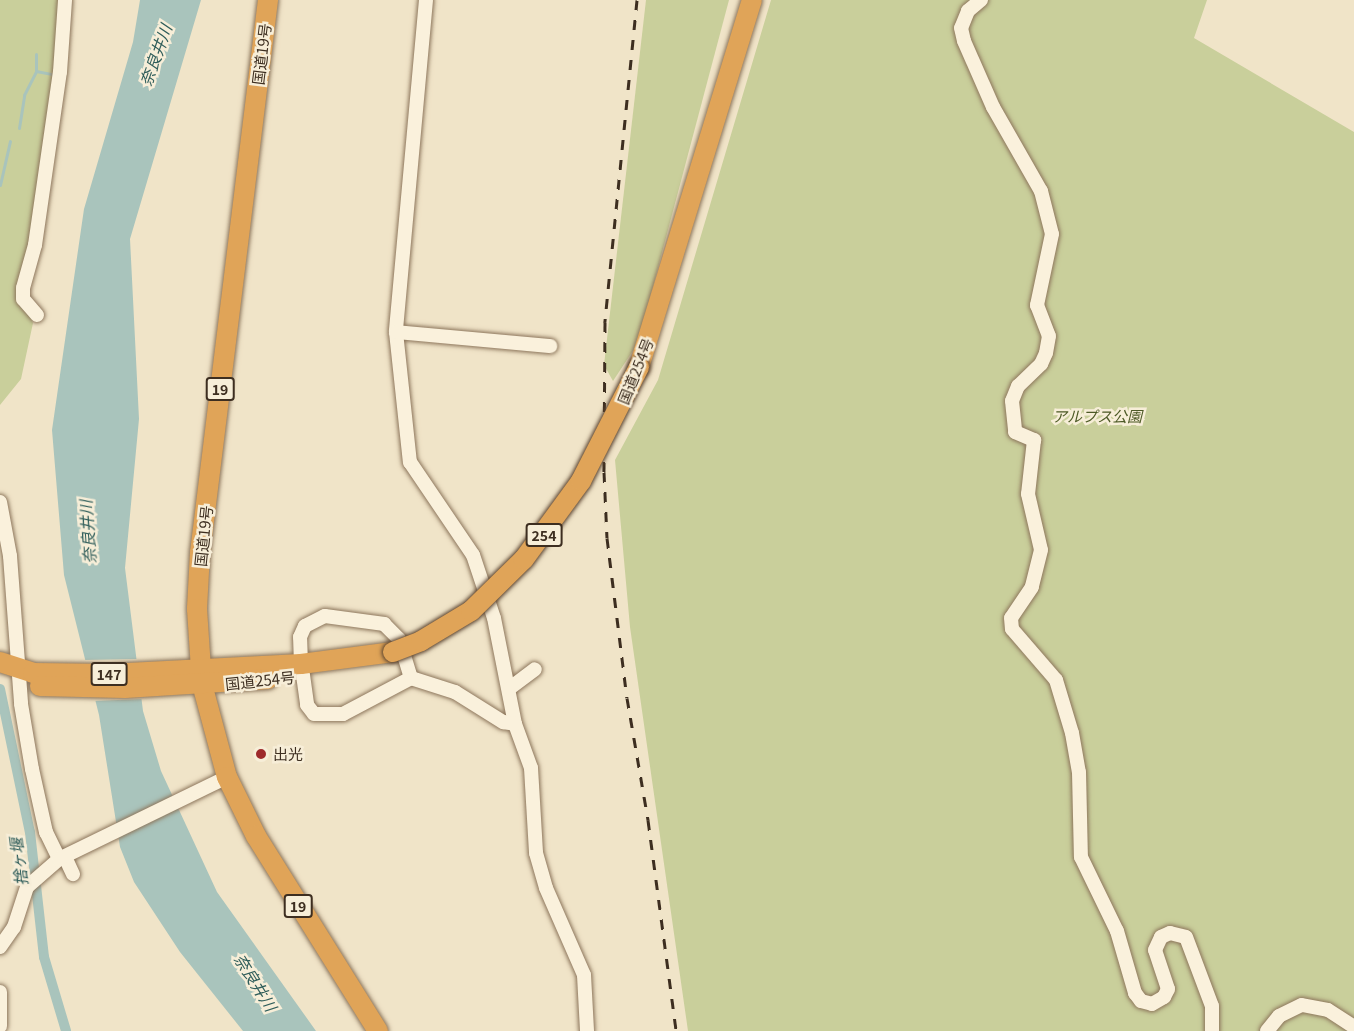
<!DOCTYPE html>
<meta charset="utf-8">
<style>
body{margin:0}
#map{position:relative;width:1354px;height:1031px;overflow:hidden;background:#f0e4c8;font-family:Georgia,"Noto Sans JP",serif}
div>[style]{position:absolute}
.green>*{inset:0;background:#c9cf9b}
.water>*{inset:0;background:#a9c4bc}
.pier>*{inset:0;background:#f0e4c8}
.stream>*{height:3px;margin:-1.5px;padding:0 1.5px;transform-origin:1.5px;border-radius:1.5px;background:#a9c4bc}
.canal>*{height:10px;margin:-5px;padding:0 5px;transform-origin:5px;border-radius:5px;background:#a9c4bc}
.roads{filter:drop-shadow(0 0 2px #8d765c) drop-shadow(0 0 2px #8d765c)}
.minor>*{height:14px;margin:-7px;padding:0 7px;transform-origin:7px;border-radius:7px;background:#faf1dc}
.highway>*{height:20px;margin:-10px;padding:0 10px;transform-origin:10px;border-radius:10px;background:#e0a458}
.rail>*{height:3px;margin-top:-1.5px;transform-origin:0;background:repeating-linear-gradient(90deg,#3d2e20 0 10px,transparent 0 20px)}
.bridges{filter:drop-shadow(0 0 2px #5b4430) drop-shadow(0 0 2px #5b4430)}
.highway-bridge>*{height:20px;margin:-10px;padding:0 10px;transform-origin:10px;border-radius:10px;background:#e0a458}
.dots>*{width:16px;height:16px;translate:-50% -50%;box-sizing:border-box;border:3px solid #f7eed8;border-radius:50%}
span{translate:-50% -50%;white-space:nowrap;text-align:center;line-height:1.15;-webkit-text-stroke:5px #f7eed8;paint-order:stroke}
.shield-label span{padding:2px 4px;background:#f7eed8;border:2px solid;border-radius:4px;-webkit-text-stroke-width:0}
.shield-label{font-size:14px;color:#3d2e20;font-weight:700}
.street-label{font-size:15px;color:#3d2e20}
.park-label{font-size:15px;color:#4d5a26;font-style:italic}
.poi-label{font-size:15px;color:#3d2e20}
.left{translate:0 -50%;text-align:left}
.water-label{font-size:16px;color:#2f5d5a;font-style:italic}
</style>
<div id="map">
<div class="green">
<i style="clip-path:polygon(0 0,60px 0,58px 60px,35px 234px,18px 286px,33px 323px,21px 379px,0 405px)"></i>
<i style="clip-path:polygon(646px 0,729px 0,638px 343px,613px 381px,604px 365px)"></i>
<i style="clip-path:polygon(771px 0,1207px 0,1194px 38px,1354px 132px,1354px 1031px,688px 1031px,630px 627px,615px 460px,658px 380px)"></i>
</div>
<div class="water">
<i style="clip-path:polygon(140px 0,201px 0,130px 239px,139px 419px,125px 568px,143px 711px,161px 771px,217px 892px,316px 1031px,243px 1031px,180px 952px,134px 882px,120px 847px,99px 715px,64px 575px,52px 430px,84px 209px,133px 42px)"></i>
</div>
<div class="pier">
<i style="clip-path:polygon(139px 659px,144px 699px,92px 701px,82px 660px)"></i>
</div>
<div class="stream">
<i style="left:36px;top:54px;width:17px;rotate:90deg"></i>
<i style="left:19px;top:128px;width:33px;rotate:-81deg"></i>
<i style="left:24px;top:95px;width:27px;rotate:-63deg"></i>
<i style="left:36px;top:71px;width:15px;rotate:11deg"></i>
<i style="left:0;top:185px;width:45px;rotate:-77.2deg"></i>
</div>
<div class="canal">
<i style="left:0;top:689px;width:146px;rotate:78.2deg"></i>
<i style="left:30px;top:832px;width:126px;rotate:83.6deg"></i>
<i style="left:44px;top:957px;width:77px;rotate:73.4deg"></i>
</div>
<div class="roads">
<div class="minor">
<i style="left:426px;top:0;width:333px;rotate:95.2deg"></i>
<i style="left:396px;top:332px;width:131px;rotate:83.9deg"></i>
<i style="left:410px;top:462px;width:112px;rotate:55.9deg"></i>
<i style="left:473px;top:555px;width:66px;rotate:71.6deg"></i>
<i style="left:494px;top:618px;width:108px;rotate:78.8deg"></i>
<i style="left:515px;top:724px;width:47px;rotate:70deg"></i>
<i style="left:531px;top:768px;width:85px;rotate:86.6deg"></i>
<i style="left:536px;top:853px;width:36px;rotate:74deg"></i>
<i style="left:546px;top:888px;width:95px;rotate:66.4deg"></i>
<i style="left:584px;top:975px;width:56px;rotate:86.9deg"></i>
<i style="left:981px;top:0;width:17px;rotate:140deg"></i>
<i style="left:968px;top:11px;width:18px;rotate:112deg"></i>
<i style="left:961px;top:28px;width:13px;rotate:77deg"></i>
<i style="left:964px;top:41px;width:72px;rotate:66.3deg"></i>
<i style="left:993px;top:107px;width:97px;rotate:60.3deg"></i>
<i style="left:1041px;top:191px;width:44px;rotate:75.7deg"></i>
<i style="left:1052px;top:234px;width:73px;rotate:101.9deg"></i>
<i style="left:1037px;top:305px;width:33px;rotate:69deg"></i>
<i style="left:1049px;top:336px;width:17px;rotate:100deg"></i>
<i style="left:1046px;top:353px;width:12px;rotate:114deg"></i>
<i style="left:1041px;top:364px;width:32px;rotate:136deg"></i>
<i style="left:1018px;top:386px;width:16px;rotate:112deg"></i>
<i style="left:1012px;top:401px;width:31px;rotate:84deg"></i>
<i style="left:1015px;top:432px;width:21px;rotate:23deg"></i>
<i style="left:1034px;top:440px;width:54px;rotate:96.3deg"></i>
<i style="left:1028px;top:494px;width:57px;rotate:76.9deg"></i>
<i style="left:1041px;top:550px;width:38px;rotate:104deg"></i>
<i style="left:1032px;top:587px;width:37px;rotate:124deg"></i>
<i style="left:1011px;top:618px;width:11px;rotate:85deg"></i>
<i style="left:1012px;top:629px;width:67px;rotate:49.2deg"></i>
<i style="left:1056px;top:680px;width:55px;rotate:73.2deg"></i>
<i style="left:1072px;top:733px;width:40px;rotate:80deg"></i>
<i style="left:1079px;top:772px;width:85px;rotate:88.7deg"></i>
<i style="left:1081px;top:857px;width:82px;rotate:64.1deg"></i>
<i style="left:1117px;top:931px;width:65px;rotate:73.8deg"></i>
<i style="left:1135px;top:993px;width:10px;rotate:53deg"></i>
<i style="left:1141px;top:1001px;width:11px;rotate:15deg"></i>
<i style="left:1152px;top:1004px;width:14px;rotate:-30deg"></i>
<i style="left:1164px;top:997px;width:9px;rotate:-63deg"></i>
<i style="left:1168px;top:989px;width:41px;rotate:-108.4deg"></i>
<i style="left:1155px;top:950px;width:14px;rotate:-65deg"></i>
<i style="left:1161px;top:937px;width:10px;rotate:-24deg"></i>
<i style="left:1170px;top:933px;width:16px;rotate:14deg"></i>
<i style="left:1186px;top:937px;width:74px;rotate:69.4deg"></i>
<i style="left:1212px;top:1006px;width:25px;rotate:90deg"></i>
<i style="left:37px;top:315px;width:21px;rotate:-131deg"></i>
<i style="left:23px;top:299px;width:11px;rotate:-90deg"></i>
<i style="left:23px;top:288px;width:45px;rotate:-74.4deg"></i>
<i style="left:35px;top:245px;width:175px;rotate:-81.8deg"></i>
<i style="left:60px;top:72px;width:72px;rotate:-86deg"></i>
<i style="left:396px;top:332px;width:155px;rotate:5.2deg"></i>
<i style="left:0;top:502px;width:55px;rotate:79.5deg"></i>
<i style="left:10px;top:556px;width:148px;rotate:85.7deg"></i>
<i style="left:21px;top:704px;width:66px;rotate:80.4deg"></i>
<i style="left:32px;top:769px;width:65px;rotate:77.5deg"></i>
<i style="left:46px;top:832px;width:30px;rotate:64deg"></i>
<i style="left:301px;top:664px;width:27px;rotate:-92deg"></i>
<i style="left:300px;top:637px;width:12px;rotate:-66deg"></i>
<i style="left:305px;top:626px;width:22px;rotate:-27deg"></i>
<i style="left:325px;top:616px;width:60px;rotate:7.7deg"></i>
<i style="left:384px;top:624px;width:21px;rotate:45deg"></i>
<i style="left:399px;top:639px;width:41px;rotate:72.9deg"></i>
<i style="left:303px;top:675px;width:30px;rotate:82deg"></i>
<i style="left:307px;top:705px;width:11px;rotate:52deg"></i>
<i style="left:314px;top:714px;width:29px"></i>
<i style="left:343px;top:714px;width:77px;rotate:-27.9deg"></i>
<i style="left:411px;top:678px;width:46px;rotate:17.7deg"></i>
<i style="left:455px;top:692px;width:57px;rotate:32deg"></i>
<i style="left:503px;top:722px;width:12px;rotate:9deg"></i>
<i style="left:510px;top:688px;width:31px;rotate:-37deg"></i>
<i style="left:65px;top:857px;width:19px;rotate:65deg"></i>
<i style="left:0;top:947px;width:24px;rotate:-55deg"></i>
<i style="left:14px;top:927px;width:42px;rotate:-72deg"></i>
<i style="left:27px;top:887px;width:43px;rotate:-41.2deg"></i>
<i style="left:59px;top:859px;width:187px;rotate:-26deg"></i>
<i style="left:0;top:992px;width:34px;rotate:90deg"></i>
<i style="left:1267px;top:1031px;width:19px;rotate:-51deg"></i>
<i style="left:1279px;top:1016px;width:25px;rotate:-26deg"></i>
<i style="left:1302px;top:1005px;width:26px;rotate:11deg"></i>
<i style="left:1328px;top:1010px;width:31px;rotate:33deg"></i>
</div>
<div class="highway">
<i style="left:268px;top:0;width:557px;rotate:97.01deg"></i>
<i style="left:200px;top:553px;width:56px;rotate:93.1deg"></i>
<i style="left:197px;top:609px;width:75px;rotate:86.2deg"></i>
<i style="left:202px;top:684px;width:96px;rotate:75deg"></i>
<i style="left:227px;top:777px;width:66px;rotate:63.8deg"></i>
<i style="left:256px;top:836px;width:230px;rotate:58deg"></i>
<i style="left:639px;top:367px;width:384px;rotate:-72.9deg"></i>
<i style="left:0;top:662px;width:35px;rotate:18deg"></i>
<i style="left:33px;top:673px;width:76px;rotate:0.8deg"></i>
<i style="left:109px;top:674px;width:192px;rotate:-3deg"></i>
<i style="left:301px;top:664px;width:93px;rotate:-7.4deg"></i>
<i style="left:40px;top:686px;width:85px;rotate:1.3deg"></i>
<i style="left:125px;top:688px;width:143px;rotate:-3.6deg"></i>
</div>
</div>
<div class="rail">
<i style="left:637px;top:0;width:324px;rotate:95.7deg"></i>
<i style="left:605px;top:322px;width:150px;rotate:90.4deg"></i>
<i style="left:604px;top:472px;width:66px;rotate:87.4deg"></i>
<i style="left:607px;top:538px;width:161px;rotate:82.9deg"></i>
<i style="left:627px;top:698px;width:124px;rotate:80.2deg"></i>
<i style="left:648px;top:820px;width:213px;rotate:82.4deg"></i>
</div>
<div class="bridges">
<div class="highway-bridge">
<i style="left:393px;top:652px;width:30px;rotate:-21deg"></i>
<i style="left:421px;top:641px;width:58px;rotate:-31deg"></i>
<i style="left:471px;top:611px;width:74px;rotate:-44.5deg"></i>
<i style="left:524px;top:559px;width:97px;rotate:-53.8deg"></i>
<i style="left:581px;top:481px;width:128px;rotate:-63deg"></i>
</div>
</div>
<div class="dots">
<i style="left:261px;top:754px;background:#9e2a2b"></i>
</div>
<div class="shield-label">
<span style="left:220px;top:389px">19</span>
<span style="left:544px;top:535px">254</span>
<span style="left:109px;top:674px">147</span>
<span style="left:298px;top:906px">19</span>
</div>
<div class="street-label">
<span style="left:261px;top:54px;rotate:-83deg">国道19号</span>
<span style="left:635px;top:371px;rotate:-68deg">国道254号</span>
<span style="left:203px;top:536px;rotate:-84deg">国道19号</span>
<span style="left:260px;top:680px;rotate:-6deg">国道254号</span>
</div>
<div class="park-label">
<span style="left:1097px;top:416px">アルプス公園</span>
</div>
<div class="poi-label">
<span class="left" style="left:273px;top:754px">出光</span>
</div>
<div class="water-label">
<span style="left:155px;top:55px;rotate:-70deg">奈良井川</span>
<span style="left:87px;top:532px;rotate:-94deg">奈良井川</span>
<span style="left:18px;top:862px;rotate:-97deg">捨ヶ堰</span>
<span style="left:256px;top:982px;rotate:58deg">奈良井川</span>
</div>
</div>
